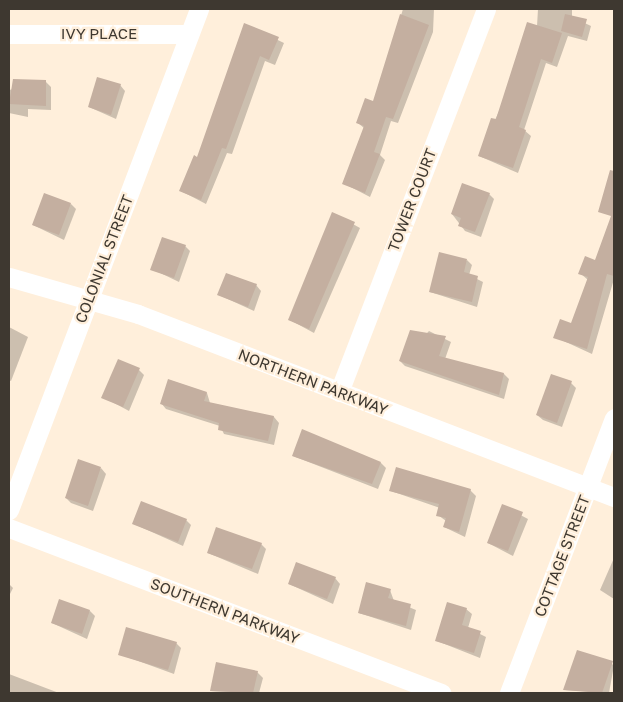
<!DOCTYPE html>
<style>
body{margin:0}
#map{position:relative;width:623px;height:702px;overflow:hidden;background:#ffefdb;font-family:"Golos Text",sans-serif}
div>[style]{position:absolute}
.shadow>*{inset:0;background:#0003}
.building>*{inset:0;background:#c4afa0}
.minor>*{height:19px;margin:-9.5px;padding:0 9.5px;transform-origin:9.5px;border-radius:9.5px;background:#fff}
span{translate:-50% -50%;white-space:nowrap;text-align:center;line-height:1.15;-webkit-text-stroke:4.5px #ffefdb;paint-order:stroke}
.street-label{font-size:15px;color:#3e3830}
.frame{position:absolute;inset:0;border:10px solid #3e3830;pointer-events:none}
</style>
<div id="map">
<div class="shadow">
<i style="clip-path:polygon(403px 9px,434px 9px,433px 32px,398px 123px,391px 121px,380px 155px,385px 160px,370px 197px,343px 183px,364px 128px,358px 123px,374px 103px)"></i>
<i style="clip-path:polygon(538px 9px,572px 9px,572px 17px,591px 26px,587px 41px,568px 36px,557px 67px,546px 63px,524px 130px,531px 136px,518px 173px,479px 156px,537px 26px)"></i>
<i style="clip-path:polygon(245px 24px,284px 43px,275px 65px,265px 61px,232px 154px,227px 153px,206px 204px,181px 191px,198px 158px)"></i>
<i style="clip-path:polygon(46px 82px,51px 87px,51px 110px,28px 109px,28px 117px,9px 113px,9px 90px)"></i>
<i style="clip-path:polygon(120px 85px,125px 91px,116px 119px,89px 107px)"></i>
<i style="clip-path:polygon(489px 194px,494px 199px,481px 237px,465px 231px,452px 214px)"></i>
<i style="clip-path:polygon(71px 204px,76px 209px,64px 240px,33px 225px)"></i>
<i style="clip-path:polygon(333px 213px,360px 228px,314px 333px,290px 320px)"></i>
<i style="clip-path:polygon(604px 238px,614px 241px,614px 279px,592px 354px,555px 337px,572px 325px,588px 280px,580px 273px,596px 261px)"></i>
<i style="clip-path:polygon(185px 246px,190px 251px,179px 282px,152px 269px)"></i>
<i style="clip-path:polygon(467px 260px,472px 265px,469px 275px,483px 282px,477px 307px,430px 292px)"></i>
<i style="clip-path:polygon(256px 285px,261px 291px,254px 311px,219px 295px)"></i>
<i style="clip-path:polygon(9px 327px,28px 337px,11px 381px,9px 380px)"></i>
<i style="clip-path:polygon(429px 331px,451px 342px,445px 359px,504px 374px,509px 379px,504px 399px,405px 366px,400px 361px)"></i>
<i style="clip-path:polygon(139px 370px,144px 375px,129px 411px,103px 397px)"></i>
<i style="clip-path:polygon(169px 380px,207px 393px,210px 403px,274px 417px,279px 423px,274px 445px,224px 434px,220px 426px,166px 409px,161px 403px)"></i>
<i style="clip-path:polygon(571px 383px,576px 388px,562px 427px,543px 420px,537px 415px)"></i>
<i style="clip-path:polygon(293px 456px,381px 463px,386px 468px,378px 489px)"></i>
<i style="clip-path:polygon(101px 468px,106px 474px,93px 511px,71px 503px,66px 498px)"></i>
<i style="clip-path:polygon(470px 490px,476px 496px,465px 537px,444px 527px,446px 521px,438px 515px,440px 508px,391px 491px)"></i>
<i style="clip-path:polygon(503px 506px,528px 519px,513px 556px,488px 543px)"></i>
<i style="clip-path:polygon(186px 520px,191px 525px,183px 546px,134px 524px)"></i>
<i style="clip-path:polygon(261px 544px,266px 549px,258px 574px,208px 553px)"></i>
<i style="clip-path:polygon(614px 558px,614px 599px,600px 590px)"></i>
<i style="clip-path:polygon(335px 578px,340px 584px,333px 604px,289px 584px)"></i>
<i style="clip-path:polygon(9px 584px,13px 588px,9px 596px)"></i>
<i style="clip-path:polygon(390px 590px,394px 601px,416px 610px,411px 630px,359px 613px)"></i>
<i style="clip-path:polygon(466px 609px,472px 614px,468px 628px,486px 637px,480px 658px,437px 641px)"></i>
<i style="clip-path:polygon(90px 611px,95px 616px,87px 639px,52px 623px)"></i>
<i style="clip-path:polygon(176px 643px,181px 648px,174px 674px,119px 654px)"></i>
<i style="clip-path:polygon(578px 651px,614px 665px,609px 693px,565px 690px)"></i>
<i style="clip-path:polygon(257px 672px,263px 678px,259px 693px,211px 691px)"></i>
<i style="clip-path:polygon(9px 674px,59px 693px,9px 693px)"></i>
</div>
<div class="building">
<i style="clip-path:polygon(400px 14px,429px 25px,393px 119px,386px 117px,374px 152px,380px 154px,365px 193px,342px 184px,364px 126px,356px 123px,365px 98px,373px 101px)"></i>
<i style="clip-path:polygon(565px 14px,587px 19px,582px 37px,561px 31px)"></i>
<i style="clip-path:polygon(527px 22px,562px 33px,552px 63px,541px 59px,519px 127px,526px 130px,513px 168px,478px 156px,491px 118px,496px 119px)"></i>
<i style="clip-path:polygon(244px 23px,279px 37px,269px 60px,260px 56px,226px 149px,222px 148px,201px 200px,179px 191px,194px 155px,197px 157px)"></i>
<i style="clip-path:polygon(97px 77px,121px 84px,111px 115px,88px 107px)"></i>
<i style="clip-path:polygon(13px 79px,46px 80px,46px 106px,9px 104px)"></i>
<i style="clip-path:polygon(610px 170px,614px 171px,614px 276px,607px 274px,587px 349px,553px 338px,560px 319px,571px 323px,588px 277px,578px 274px,585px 256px,595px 260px,611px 216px,598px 212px)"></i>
<i style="clip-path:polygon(462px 183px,490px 193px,475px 232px,458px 226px,461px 218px,451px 214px)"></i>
<i style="clip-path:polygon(44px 193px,71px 203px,59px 235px,32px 225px)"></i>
<i style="clip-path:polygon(332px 212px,355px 222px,309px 329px,288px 320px)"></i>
<i style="clip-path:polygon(162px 237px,186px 245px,174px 278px,150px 270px)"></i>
<i style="clip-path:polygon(439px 252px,467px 259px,464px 272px,478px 276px,472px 302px,429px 292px)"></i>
<i style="clip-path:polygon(226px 273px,257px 284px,248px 307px,217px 295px)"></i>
<i style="clip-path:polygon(410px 330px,446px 336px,439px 356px,504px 373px,499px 395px,399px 361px)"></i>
<i style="clip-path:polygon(118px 359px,140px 368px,123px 407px,101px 398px)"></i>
<i style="clip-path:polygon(551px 374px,572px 381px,557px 423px,536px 415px)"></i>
<i style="clip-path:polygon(168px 379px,207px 392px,204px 401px,274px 416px,268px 441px,218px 430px,219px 423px,160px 404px)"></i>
<i style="clip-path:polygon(302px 429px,381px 462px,372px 484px,292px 456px)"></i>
<i style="clip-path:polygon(78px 459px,101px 467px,88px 506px,65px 498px)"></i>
<i style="clip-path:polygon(396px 467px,471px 489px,459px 532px,443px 527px,446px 518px,436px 516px,439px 504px,389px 491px)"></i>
<i style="clip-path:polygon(141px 501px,187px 519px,178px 542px,132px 524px)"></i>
<i style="clip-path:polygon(502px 504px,523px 512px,508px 551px,487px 543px)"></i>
<i style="clip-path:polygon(216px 527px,262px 543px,252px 569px,207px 553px)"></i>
<i style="clip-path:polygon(296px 562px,336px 577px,327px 599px,288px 584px)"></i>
<i style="clip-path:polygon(366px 582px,391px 589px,388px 598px,411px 604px,406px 626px,358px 613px)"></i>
<i style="clip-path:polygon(59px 599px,90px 610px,82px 634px,51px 623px)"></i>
<i style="clip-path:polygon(447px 602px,467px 608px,462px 625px,481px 631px,474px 653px,435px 641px)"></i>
<i style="clip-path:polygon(126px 627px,177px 642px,168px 670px,118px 655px)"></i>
<i style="clip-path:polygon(577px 650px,613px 661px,602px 693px,563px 690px)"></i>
<i style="clip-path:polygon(216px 662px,258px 671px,253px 693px,210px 691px)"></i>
</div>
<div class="minor">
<i style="left:9px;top:34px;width:180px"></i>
<i style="left:9px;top:277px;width:134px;rotate:16deg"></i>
<i style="left:138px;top:314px;width:510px;rotate:21.03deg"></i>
<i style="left:339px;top:392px;width:410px;rotate:-69deg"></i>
<i style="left:9px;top:510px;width:536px;rotate:-69.23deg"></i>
<i style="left:9px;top:528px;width:463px;rotate:20.9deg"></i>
<i style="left:509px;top:693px;width:294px;rotate:-69.1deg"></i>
</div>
<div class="street-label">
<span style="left:99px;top:34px">IVY PLACE</span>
<span style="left:412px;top:200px;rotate:-69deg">TOWER COURT</span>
<span style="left:104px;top:259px;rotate:-69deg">COLONIAL STREET</span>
<span style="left:313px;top:382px;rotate:21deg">NORTHERN PARKWAY</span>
<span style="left:562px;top:556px;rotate:-69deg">COTTAGE STREET</span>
<span style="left:225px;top:611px;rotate:21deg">SOUTHERN PARKWAY</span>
</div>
<div class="frame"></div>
</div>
